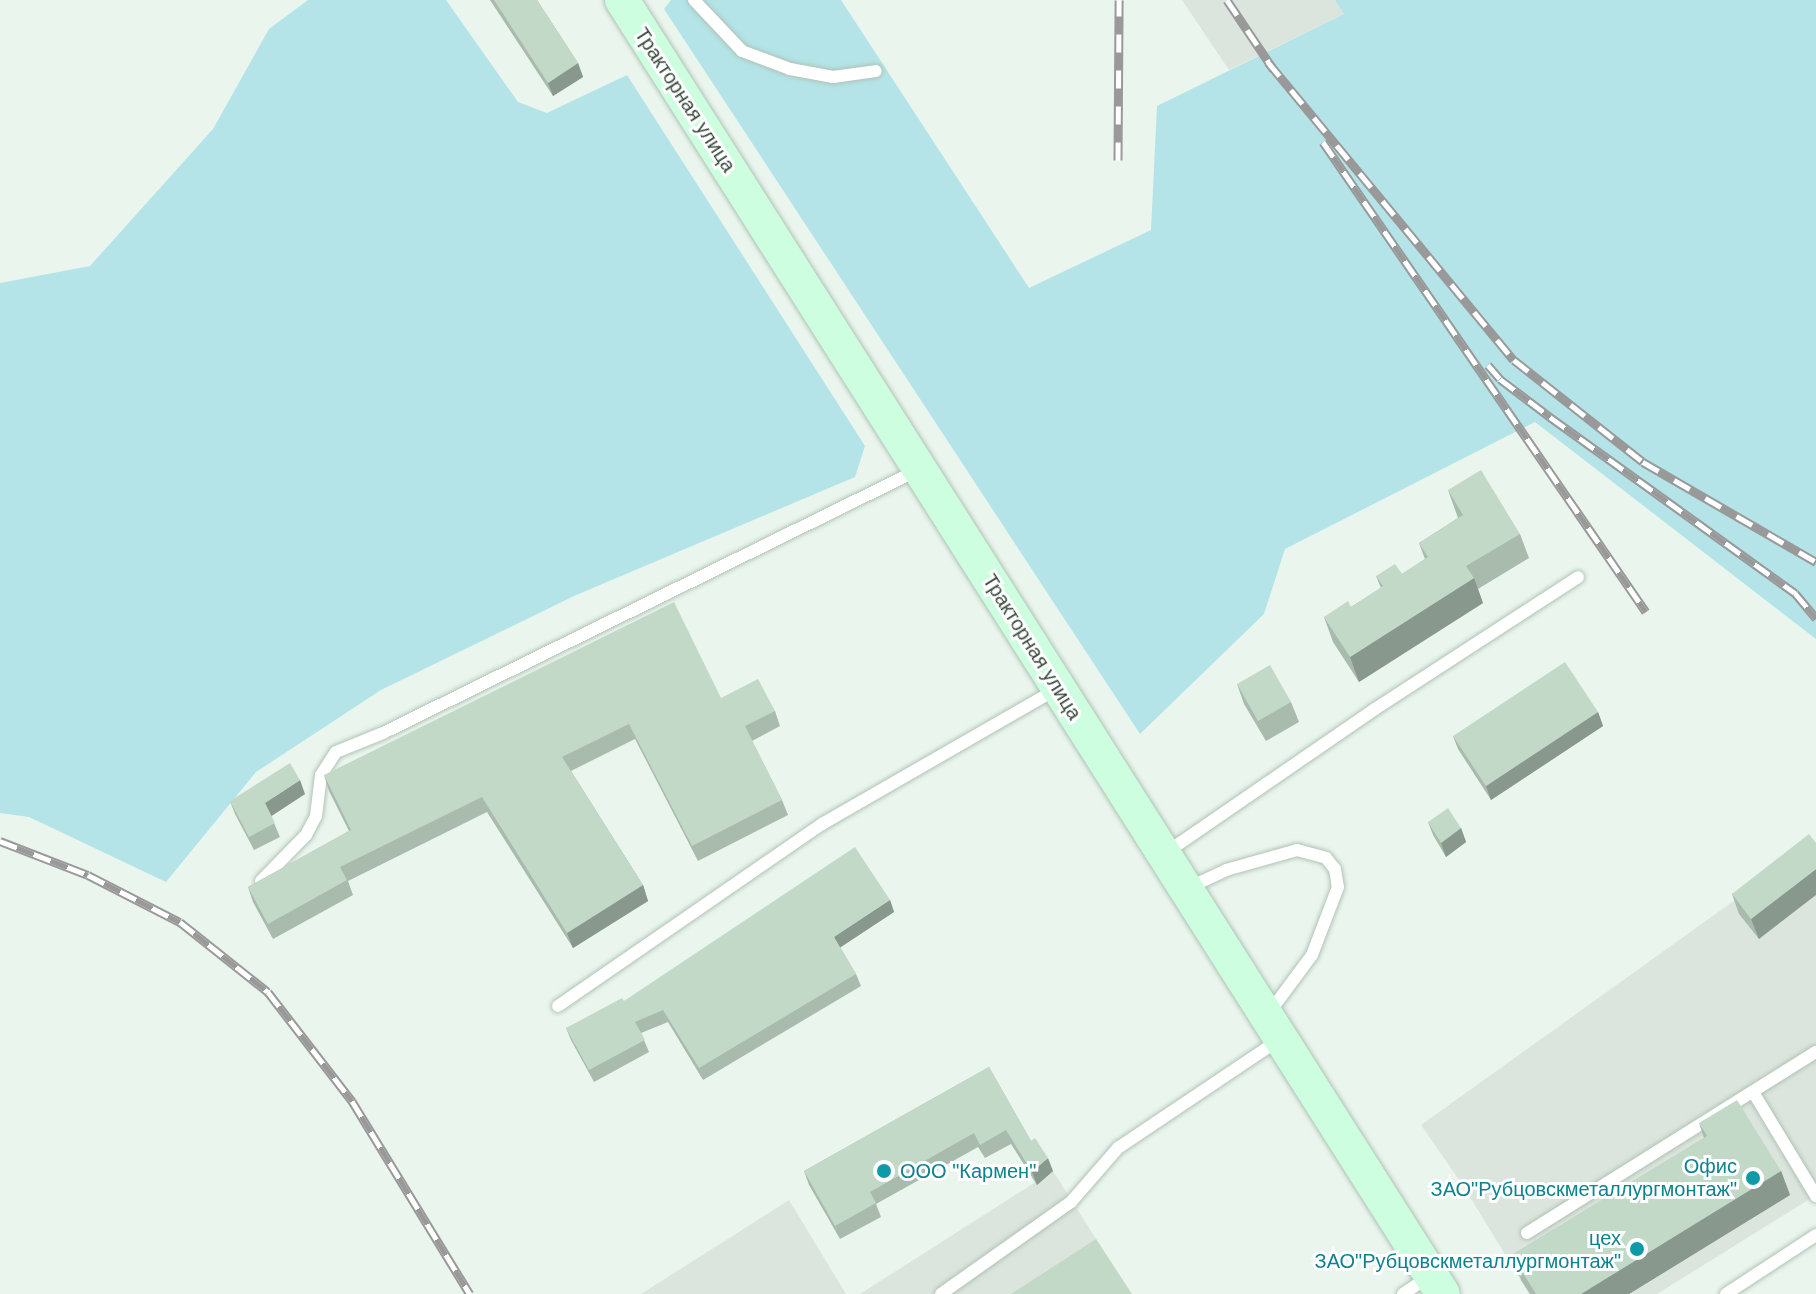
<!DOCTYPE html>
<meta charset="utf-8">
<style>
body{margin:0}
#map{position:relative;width:1816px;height:1294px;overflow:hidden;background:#eaf5ee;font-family:Helvetica,sans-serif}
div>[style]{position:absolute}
.industrial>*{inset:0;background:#dce5dd}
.green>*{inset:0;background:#b4e4e8}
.roads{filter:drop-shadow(0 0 2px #b0c3b5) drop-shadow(0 0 2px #b0c3b5)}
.lane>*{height:12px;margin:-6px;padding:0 6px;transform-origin:6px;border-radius:6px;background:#fff}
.secondary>*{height:34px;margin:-17px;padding:0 17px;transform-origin:17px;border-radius:17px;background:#ccfedf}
.rail>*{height:9px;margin-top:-4.5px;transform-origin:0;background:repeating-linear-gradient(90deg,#fff 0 18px,#999 0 36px);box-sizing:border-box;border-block:2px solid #999}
.wall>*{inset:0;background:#a8bbac}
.shaded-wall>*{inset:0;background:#88988c}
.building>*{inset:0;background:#c3d9c8}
.dots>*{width:22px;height:22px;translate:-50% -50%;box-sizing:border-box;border:4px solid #fff;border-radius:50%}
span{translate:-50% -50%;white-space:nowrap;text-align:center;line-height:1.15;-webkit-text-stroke:6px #fff;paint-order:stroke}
.street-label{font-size:20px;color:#38493c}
.culture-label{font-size:20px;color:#0d838f}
.right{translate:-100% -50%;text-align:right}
.left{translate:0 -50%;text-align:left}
</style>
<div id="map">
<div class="industrial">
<i style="clip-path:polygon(1182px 0,1336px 0,1344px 14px,1229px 70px)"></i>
<i style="clip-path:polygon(1816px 842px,1816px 1195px,1657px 1294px,1529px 1294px,1464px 1187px,1421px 1125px)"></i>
<i style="clip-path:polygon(1053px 1171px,1131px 1294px,860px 1294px)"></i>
<i style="clip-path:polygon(789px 1200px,846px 1294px,641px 1294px)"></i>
</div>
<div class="green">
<i style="clip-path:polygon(308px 0,446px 0,518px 102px,547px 113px,627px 75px,865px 446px,855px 477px,574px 596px,381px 690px,256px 772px,166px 882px,29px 817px,0 813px,0 283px,90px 266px,213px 129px,269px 29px)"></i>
<i style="clip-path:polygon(671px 0,841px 0,1029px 288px,1151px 230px,1157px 106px,1344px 14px,1335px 0,1816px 0,1816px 639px,1535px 422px,1285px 549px,1264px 614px,1140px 734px,664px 9px)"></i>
</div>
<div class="roads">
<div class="lane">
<i style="left:694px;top:0;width:70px;rotate:46.7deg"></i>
<i style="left:742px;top:51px;width:51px;rotate:20.6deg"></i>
<i style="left:790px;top:69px;width:44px;rotate:10.5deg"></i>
<i style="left:833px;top:77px;width:43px;rotate:-7.9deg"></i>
<i style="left:1167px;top:852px;width:252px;rotate:-34.5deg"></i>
<i style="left:1375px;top:709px;width:242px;rotate:-33deg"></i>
<i style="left:261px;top:881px;width:64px;rotate:-45.6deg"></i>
<i style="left:306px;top:835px;width:21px;rotate:-62deg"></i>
<i style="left:316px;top:816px;width:41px;rotate:-83deg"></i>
<i style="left:321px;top:775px;width:27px;rotate:-57deg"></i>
<i style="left:336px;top:752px;width:51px;rotate:-22deg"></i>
<i style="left:383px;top:733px;width:596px;rotate:-26.18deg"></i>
<i style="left:1190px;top:887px;width:40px;rotate:-25deg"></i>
<i style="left:1226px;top:870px;width:74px;rotate:-15.7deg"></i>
<i style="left:1297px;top:850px;width:30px;rotate:15deg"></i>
<i style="left:1326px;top:858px;width:14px;rotate:51deg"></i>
<i style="left:1335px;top:869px;width:18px;rotate:81deg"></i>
<i style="left:1338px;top:887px;width:73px;rotate:110.9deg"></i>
<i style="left:1312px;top:955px;width:72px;rotate:126.6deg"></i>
<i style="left:558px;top:1006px;width:321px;rotate:-34.6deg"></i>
<i style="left:822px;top:824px;width:269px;rotate:-29.9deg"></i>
<i style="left:1753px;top:1092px;width:122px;rotate:58.8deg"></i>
<i style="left:1527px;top:1233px;width:341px;rotate:-32.1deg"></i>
<i style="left:941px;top:1294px;width:159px;rotate:-35.3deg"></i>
<i style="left:1071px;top:1202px;width:72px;rotate:-49deg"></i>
<i style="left:1118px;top:1148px;width:194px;rotate:-33.9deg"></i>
<i style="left:1403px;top:1294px;width:30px;rotate:-34deg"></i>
<i style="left:1726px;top:1294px;width:108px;rotate:-33.2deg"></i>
</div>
<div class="secondary">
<i style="left:622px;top:0;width:1532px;rotate:57.61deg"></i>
</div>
</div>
<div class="rail">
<i style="left:1227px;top:0;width:84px;rotate:56.1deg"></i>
<i style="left:1268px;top:62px;width:386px;rotate:50.5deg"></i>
<i style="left:1514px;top:360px;width:164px;rotate:38.3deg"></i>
<i style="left:1643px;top:462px;width:200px;rotate:30deg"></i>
<i style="left:1323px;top:142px;width:570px;rotate:55.5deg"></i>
<i style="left:1118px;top:160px;width:160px;rotate:-89.6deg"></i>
<i style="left:1488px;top:365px;width:18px;rotate:49deg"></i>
<i style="left:1500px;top:379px;width:63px;rotate:37.2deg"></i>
<i style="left:1550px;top:417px;width:302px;rotate:35.7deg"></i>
<i style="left:1795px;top:593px;width:33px;rotate:50deg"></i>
<i style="left:0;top:841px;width:94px;rotate:21.1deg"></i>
<i style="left:88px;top:875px;width:103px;rotate:27.1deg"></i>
<i style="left:180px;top:922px;width:112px;rotate:38.5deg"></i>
<i style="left:268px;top:992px;width:138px;rotate:52.4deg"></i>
<i style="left:352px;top:1101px;width:226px;rotate:58.6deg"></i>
</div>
<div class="wall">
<i style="clip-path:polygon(490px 0,537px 0,578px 63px,583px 77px,553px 96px)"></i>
<i style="clip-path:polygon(1448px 490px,1520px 534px,1529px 558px,1478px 589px,1483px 603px,1359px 682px,1333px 642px,1324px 617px,1351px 607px,1381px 588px,1376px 576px,1402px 574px,1425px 559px,1419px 543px,1458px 518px)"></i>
<i style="clip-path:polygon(1237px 684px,1291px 702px,1299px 722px,1266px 741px,1244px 704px)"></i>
<i style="clip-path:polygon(721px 698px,775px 711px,780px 726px,752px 741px,782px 800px,788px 815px,698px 861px,635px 739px,571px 771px,643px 885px,648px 901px,573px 948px,487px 812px,348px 881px,353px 895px,273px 939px,253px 902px,248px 887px,349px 831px,329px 791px,324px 775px)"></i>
<i style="clip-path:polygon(1598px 712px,1603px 726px,1491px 800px,1458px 749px,1453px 736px)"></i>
<i style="clip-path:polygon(305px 794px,271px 816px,280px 837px,254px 850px,235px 814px,230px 801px)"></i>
<i style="clip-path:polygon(1428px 822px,1461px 828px,1466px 842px,1446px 857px,1433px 835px)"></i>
<i style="clip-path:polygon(1816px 843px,1759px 939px,1739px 914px,1732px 894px)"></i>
<i style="clip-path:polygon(890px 900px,894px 912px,840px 947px,856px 974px,861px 986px,703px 1080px,668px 1022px,641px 1033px,649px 1052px,594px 1082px,571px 1040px,566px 1028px,624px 1001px)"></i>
<i style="clip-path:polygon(989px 1067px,1031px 1141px,1053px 1171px,1037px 1185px,1011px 1144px,985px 1158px,978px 1147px,876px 1204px,881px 1217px,840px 1239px,809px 1185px,804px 1171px)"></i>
<i style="clip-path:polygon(1699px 1123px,1781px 1171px,1790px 1195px,1629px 1294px,1530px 1294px,1521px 1280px,1512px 1255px,1704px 1138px)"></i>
</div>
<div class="shaded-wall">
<i style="clip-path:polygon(578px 63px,583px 77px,553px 96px,548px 83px)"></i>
<i style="clip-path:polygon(1474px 578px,1483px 603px,1359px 682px,1350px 657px)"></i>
<i style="clip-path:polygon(1598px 712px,1603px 726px,1491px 800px,1486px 786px)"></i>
<i style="clip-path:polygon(300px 780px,305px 794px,270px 817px,265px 803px)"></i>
<i style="clip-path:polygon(1461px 828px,1466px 842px,1446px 857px,1441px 843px)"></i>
<i style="clip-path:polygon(1816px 869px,1816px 895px,1759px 939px,1751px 919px)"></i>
<i style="clip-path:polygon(643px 885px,648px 901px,573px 948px,567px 933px)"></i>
<i style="clip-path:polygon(890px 900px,894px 912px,838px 949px,834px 937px)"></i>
<i style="clip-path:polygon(1048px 1158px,1053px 1171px,1037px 1185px,1032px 1172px)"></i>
<i style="clip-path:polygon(1781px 1171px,1790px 1195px,1629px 1294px,1581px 1294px)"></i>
</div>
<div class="building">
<i style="clip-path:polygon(494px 0,537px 0,578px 63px,548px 83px)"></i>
<i style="clip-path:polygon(1481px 470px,1520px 534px,1466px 566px,1474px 578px,1350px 657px,1324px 617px,1348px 601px,1351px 607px,1383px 586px,1376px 576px,1395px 564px,1402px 574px,1428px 557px,1419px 543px,1463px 515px,1448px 490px)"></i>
<i style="clip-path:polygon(674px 602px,721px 698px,758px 679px,775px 711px,745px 726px,782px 800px,692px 846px,629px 724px,562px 757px,643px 885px,567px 933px,482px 797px,340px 867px,347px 880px,268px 924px,248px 887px,351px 830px,324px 775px)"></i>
<i style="clip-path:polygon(1565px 662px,1598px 712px,1486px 786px,1453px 736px)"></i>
<i style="clip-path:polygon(1270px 665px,1291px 702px,1258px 721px,1237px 684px)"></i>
<i style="clip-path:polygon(290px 763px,300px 780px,265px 803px,275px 823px,249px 837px,230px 801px)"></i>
<i style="clip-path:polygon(1448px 808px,1461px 828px,1441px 843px,1428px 822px)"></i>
<i style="clip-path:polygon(1809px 834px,1816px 843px,1816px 869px,1751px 919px,1732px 894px)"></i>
<i style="clip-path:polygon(855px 847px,890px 900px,834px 937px,856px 974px,699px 1068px,663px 1010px,635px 1022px,645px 1040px,589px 1070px,566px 1028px,622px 998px,624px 1001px)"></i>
<i style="clip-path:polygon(989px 1067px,1031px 1141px,1035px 1138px,1048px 1158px,1032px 1172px,1006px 1130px,980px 1145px,974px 1133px,870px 1192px,876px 1203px,835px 1226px,804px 1171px)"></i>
<i style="clip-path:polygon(1737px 1100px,1781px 1171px,1581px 1294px,1536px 1294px,1512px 1255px,1707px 1136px,1699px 1123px)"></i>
<i style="clip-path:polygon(1096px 1239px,1132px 1294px,1011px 1294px)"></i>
</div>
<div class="dots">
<i style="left:884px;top:1171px;background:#0f9aa8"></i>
<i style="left:1753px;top:1178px;background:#0f9aa8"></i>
<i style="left:1637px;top:1249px;background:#0f9aa8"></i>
</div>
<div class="street-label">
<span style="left:685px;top:100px;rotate:57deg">Тракторная улица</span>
<span style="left:1032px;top:647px;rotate:58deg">Тракторная улица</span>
</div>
<div class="culture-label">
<span class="right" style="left:1737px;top:1178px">Офис<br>ЗАО"Рубцовскметаллургмонтаж"</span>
<span class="left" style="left:900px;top:1171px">ООО "Кармен"</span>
<span class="right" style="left:1621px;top:1250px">цех<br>ЗАО"Рубцовскметаллургмонтаж"</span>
</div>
</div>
